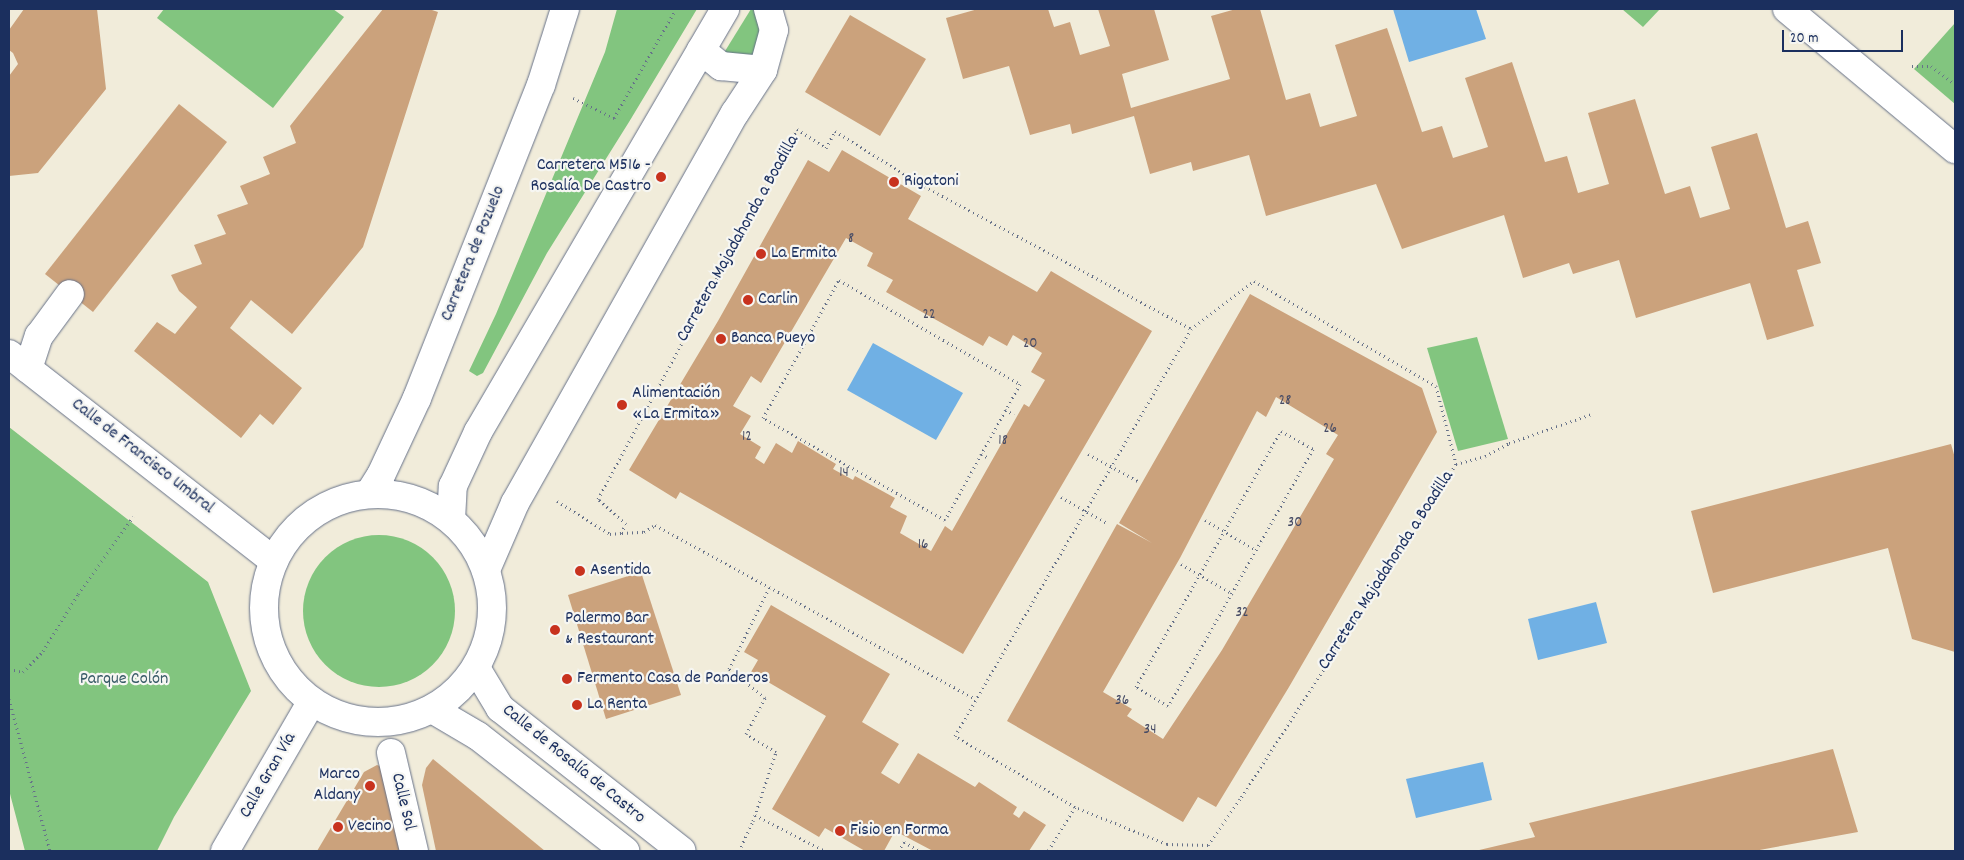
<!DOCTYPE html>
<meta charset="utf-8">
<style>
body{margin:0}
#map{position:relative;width:1964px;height:860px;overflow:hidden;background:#f1ecda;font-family:Dekko,sans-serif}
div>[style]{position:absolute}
.green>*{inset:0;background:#82c57f}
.round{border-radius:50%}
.water>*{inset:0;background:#70b0e4}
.building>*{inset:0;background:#cba27c}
.path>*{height:3px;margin-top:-1.5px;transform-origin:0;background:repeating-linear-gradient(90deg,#667189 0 1px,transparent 0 5px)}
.roads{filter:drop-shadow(0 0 1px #667189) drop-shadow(0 0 1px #667189)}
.minor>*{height:28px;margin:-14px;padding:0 14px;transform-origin:14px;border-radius:14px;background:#fff}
.minor>.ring{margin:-14px;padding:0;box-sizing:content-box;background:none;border:28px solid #fff;border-radius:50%}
.dots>*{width:14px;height:14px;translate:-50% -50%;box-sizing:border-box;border:2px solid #f6f6f2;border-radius:50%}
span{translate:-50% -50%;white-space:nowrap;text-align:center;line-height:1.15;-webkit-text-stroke:4.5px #f6f6f2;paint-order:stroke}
.number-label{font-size:15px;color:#474c66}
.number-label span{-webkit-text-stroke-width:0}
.poi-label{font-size:18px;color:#1b2f5e}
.right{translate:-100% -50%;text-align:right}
.left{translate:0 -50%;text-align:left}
.street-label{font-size:18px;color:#1b2f5e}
.park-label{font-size:18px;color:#3a5c68}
.frame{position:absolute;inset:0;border:10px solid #1b2f5e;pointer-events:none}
.scale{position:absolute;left:1782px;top:30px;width:121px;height:22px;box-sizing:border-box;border:2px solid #1b2f5e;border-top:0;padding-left:6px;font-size:15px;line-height:18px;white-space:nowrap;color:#1b2f5e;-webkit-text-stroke:4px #f6f6f2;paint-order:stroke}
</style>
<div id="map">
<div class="green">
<i style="clip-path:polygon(164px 9px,333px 9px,344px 17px,273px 108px,157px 18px)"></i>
<i style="clip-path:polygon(617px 9px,697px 9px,629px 122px,547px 253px,483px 373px,477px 376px,469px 371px,496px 314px,605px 52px)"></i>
<i style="clip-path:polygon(751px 9px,756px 9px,761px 44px,754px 63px,722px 56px)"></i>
<i style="clip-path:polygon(1622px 9px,1660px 9px,1643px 27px)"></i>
<i style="clip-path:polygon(1955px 23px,1955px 104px,1914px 69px)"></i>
<i style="clip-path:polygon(1477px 337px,1508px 439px,1458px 451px,1427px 348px)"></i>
<i style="clip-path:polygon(9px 427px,208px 582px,251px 691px,174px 817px,157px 851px,25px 851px,9px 790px)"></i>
<i class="round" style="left:303px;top:535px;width:152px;height:152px"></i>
</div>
<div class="water">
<i style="clip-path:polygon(1393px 9px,1476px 9px,1486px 39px,1409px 62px)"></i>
<i style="clip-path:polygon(873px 343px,963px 393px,936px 440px,847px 390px)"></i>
<i style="clip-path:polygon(1596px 602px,1607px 643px,1538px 660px,1528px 619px)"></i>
<i style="clip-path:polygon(1483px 762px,1492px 800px,1416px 818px,1406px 779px)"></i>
</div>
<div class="building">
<i style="clip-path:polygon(24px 9px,97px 9px,106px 89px,38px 173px,9px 176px,9px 76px,18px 64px,13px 53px,9px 50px,9px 30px)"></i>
<i style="clip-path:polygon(383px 9px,429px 9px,438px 12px,363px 247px,292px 334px,251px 300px,230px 328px,302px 388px,273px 425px,260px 414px,241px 438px,134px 351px,157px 322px,175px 334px,197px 307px,179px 291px,171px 275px,202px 264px,194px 245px,226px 234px,217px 215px,248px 204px,240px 186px,270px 174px,263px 157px,296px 143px,290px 126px)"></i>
<i style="clip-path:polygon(978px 9px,1048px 9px,1054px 27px,1070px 22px,1080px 55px,1110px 46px,1098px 9px,1154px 9px,1169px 60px,1122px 74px,1131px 108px,1230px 79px,1211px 16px,1236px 9px,1260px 9px,1286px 100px,1310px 93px,1320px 127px,1357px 116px,1335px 45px,1387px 28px,1422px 132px,1442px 126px,1453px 158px,1488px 147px,1465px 78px,1512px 62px,1545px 162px,1567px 156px,1578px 193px,1609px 184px,1588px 113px,1635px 99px,1665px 194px,1690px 186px,1700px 218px,1730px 209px,1711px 147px,1757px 133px,1786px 228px,1808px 221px,1821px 263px,1797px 270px,1814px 326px,1767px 340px,1750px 283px,1636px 318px,1619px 260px,1573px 274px,1569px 263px,1523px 278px,1504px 215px,1402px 249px,1376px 184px,1266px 216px,1249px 155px,1193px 171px,1191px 162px,1150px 174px,1134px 116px,1072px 134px,1070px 124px,1030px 135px,1009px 66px,963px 79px,946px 18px)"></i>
<i style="clip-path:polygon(850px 15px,926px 59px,880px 136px,805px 92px)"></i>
<i style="clip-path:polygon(179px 104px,227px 142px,93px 312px,45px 274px)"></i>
<i style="clip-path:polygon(evenodd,842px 150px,921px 196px,908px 219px,1037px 292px,1051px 271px,1152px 331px,963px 654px,680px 492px,676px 499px,629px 470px,718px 321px,808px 160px,829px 172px,842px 150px,846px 238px,873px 253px,867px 266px,893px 280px,886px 292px,983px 346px,989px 336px,1007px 346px,1013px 335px,1042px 353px,1031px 372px,1045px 380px,1029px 407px,1024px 404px,952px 531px,945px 526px,931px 551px,900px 533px,907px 516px,890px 507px,895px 498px,855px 476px,853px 480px,833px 469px,836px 464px,798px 441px,792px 453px,776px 443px,764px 464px,755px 458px,761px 447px,740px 434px,751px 416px,733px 406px,751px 376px,761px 383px,846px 238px)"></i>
<i style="clip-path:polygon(evenodd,1250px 294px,1422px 388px,1437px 432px,1289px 687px,1216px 807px,1198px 797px,1183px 822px,1007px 721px,1117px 524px,1152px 543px,1119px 523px,1250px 294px,1276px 397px,1338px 435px,1326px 454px,1334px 459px,1222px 650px,1163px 739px,1127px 716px,1132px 709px,1103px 692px,1180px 558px,1257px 411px,1266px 417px,1276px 397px)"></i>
<i style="clip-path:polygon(1951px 444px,1955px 458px,1955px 652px,1912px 639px,1888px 548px,1713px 593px,1691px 511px)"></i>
<i style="clip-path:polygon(641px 572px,681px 695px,606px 719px,568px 595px)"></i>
<i style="clip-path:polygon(771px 605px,890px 674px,862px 722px,899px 744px,881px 773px,899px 784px,918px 753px,975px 787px,979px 782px,1017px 807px,1013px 814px,1019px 818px,1024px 811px,1046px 825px,1029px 851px,933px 851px,895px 831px,884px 851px,865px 851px,825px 828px,819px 837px,772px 809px,826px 716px,751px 672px,758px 660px,744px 652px)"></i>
<i style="clip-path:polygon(1833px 749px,1858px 832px,1754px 851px,1475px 851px,1535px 837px,1529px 823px)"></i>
<i style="clip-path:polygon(433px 759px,545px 851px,436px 851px,422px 785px,426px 768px)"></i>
<i style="clip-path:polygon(377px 765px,385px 768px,405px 842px,400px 851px,317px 851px,364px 772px)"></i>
</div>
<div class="path">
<i style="left:1912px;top:66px;width:19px"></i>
<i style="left:1931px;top:66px;width:30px;rotate:37deg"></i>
<i style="left:573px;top:98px;width:46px;rotate:26deg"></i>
<i style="left:614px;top:118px;width:125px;rotate:-60.4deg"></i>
<i style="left:839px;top:280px;width:209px;rotate:29.9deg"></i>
<i style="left:1020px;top:384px;width:155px;rotate:118.9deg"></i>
<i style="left:945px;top:520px;width:209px;rotate:-150.7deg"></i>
<i style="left:763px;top:418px;width:158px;rotate:-61.2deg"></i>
<i style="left:1005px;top:410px;width:10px;rotate:24deg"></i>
<i style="left:1281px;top:431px;width:37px;rotate:29deg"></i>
<i style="left:1313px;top:449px;width:295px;rotate:119.4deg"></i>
<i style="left:1168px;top:706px;width:37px;rotate:-149deg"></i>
<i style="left:1136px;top:687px;width:294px;rotate:-60.5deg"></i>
<i style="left:981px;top:454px;width:9px;rotate:27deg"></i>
<i style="left:1088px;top:454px;width:57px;rotate:28.4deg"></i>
<i style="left:1456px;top:464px;width:30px;rotate:-15deg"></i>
<i style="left:1485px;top:456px;width:27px;rotate:-28deg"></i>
<i style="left:1509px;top:443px;width:88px;rotate:-19.3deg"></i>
<i style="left:1061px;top:497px;width:53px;rotate:29.5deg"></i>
<i style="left:557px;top:501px;width:62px;rotate:31.9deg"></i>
<i style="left:610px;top:534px;width:11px;rotate:-5deg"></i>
<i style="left:621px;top:533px;width:10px;rotate:-61deg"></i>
<i style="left:626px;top:524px;width:38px;rotate:-138deg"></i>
<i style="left:598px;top:499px;width:420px;rotate:-61.7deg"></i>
<i style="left:797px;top:129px;width:35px;rotate:33deg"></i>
<i style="left:826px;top:148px;width:19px;rotate:-62deg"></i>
<i style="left:835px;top:131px;width:100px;rotate:31.9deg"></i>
<i style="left:920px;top:184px;width:307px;rotate:28.1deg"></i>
<i style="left:1191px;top:329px;width:79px;rotate:-37.3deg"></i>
<i style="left:1254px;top:281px;width:210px;rotate:30deg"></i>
<i style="left:1436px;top:386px;width:81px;rotate:75.6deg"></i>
<i style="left:1456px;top:464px;width:399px;rotate:122.8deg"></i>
<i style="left:1240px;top:799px;width:56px;rotate:124.8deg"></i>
<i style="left:1208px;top:845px;width:41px;rotate:-178.6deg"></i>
<i style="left:1167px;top:844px;width:99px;rotate:-158.1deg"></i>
<i style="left:1075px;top:807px;width:52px;rotate:121.5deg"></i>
<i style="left:1205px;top:520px;width:59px;rotate:30.5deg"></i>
<i style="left:622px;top:533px;width:22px;rotate:-3deg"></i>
<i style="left:644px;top:532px;width:13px;rotate:-32deg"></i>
<i style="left:655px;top:525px;width:364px;rotate:28.5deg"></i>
<i style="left:1181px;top:564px;width:60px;rotate:30deg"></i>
<i style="left:9px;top:669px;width:14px;rotate:12deg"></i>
<i style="left:23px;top:672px;width:29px;rotate:-46deg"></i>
<i style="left:43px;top:651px;width:67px;rotate:-58.4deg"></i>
<i style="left:78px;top:594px;width:95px;rotate:-54.5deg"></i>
<i style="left:9px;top:699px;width:157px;rotate:74.9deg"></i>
<i style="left:1075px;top:807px;width:139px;rotate:-149.4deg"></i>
<i style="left:955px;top:736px;width:470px;rotate:-59.9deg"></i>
<i style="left:755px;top:815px;width:79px;rotate:27.2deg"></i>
<i style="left:739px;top:851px;width:33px;rotate:-65deg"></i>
<i style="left:753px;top:821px;width:73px;rotate:-71.6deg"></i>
<i style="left:776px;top:752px;width:35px;rotate:-149deg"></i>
<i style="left:746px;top:734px;width:41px;rotate:-62.2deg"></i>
<i style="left:765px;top:698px;width:46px;rotate:-141.1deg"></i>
<i style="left:729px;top:669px;width:93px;rotate:-63.7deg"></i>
<i style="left:898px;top:851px;width:11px;rotate:-56deg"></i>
<i style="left:904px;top:842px;width:18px;rotate:29deg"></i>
</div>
<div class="roads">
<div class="minor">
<i style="left:1787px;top:9px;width:219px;rotate:39.8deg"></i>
<i style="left:701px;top:50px;width:26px;rotate:39deg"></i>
<i style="left:721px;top:66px;width:42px;rotate:5.4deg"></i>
<i style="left:9px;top:354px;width:336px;rotate:38deg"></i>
<i style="left:28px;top:369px;width:35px;rotate:-72deg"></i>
<i style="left:39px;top:336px;width:52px;rotate:-53.6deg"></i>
<i style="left:369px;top:494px;width:22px;rotate:-58deg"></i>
<i style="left:381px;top:475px;width:85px;rotate:-64.9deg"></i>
<i style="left:417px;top:398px;width:337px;rotate:-68.4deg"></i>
<i style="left:541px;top:85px;width:80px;rotate:-72.5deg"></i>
<i class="ring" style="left:264px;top:494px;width:200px;height:200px"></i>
<i style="left:451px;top:520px;width:34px;rotate:-87deg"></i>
<i style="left:453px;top:486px;width:60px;rotate:-65.2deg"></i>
<i style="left:478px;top:432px;width:490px;rotate:-59.7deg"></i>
<i style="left:486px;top:570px;width:73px;rotate:-66.6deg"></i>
<i style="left:515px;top:503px;width:448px;rotate:-60.6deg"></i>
<i style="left:735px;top:113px;width:51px;rotate:-56.9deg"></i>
<i style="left:763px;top:70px;width:41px;rotate:-74.6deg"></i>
<i style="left:774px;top:30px;width:22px;rotate:-106deg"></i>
<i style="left:476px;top:668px;width:47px;rotate:59deg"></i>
<i style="left:500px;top:708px;width:231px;rotate:38.2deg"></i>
<i style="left:432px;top:709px;width:53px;rotate:30.4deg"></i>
<i style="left:478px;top:736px;width:187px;rotate:38deg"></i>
<i style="left:391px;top:753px;width:101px;rotate:76.8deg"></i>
<i style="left:225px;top:851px;width:173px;rotate:-59.9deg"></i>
</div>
</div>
<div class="dots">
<i style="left:661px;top:177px;background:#c8321e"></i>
<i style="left:894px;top:182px;background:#c8321e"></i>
<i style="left:761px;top:254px;background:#c8321e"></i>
<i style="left:748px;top:300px;background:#c8321e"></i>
<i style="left:721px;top:339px;background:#c8321e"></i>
<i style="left:622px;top:405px;background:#c8321e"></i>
<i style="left:580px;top:571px;background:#c8321e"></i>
<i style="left:555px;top:630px;background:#c8321e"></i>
<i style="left:567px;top:679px;background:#c8321e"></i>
<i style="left:577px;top:705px;background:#c8321e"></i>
<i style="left:370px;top:786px;background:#c8321e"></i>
<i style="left:338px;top:827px;background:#c8321e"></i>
<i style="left:840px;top:831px;background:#c8321e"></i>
</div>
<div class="number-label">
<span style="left:851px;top:240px">8</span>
<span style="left:929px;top:316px">22</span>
<span style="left:1030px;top:345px">20</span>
<span style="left:1285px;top:402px">28</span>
<span style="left:1330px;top:430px">26</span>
<span style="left:747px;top:438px">12</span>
<span style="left:1003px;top:442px">18</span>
<span style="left:844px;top:474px">14</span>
<span style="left:1295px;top:524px">30</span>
<span style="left:923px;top:546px">16</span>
<span style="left:1242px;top:614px">32</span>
<span style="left:1122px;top:702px">36</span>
<span style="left:1150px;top:731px">34</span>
</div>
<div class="poi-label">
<span class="right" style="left:651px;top:177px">Carretera M516 -<br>Rosalía De Castro</span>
<span class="left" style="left:904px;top:182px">Rigatoni</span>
<span class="left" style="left:771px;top:254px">La Ermita</span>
<span class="left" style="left:758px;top:300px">Carlin</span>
<span class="left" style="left:731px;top:339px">Banca Pueyo</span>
<span class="left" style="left:632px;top:405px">Alimentación<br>«La Ermita»</span>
<span class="left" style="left:590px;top:571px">Asentida</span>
<span class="left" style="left:565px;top:630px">Palermo Bar<br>&amp; Restaurant</span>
<span class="left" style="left:577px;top:679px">Fermento Casa de Panderos</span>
<span class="left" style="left:587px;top:705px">La Renta</span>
<span class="right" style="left:360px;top:786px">Marco<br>Aldany</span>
<span class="left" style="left:348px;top:827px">Vecino</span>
<span class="left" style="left:850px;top:831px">Fisio en Forma</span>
</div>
<div class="street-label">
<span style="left:739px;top:239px;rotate:-61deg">Carretera Majadahonda a Boadilla</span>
<span style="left:474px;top:254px;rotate:-68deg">Carretera de Pozuelo</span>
<span style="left:142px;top:457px;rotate:38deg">Calle de Francisco Umbral</span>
<span style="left:1387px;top:571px;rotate:-57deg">Carretera Majadahonda a Boadilla</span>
<span style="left:573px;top:765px;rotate:39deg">Calle de Rosalía de Castro</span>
<span style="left:269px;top:776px;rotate:-60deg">Calle Gran Vía</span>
<span style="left:402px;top:802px;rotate:77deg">Calle Sol</span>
</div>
<div class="park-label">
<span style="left:124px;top:680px">Parque Colón</span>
</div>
<div class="frame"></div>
<div class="scale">20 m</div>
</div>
